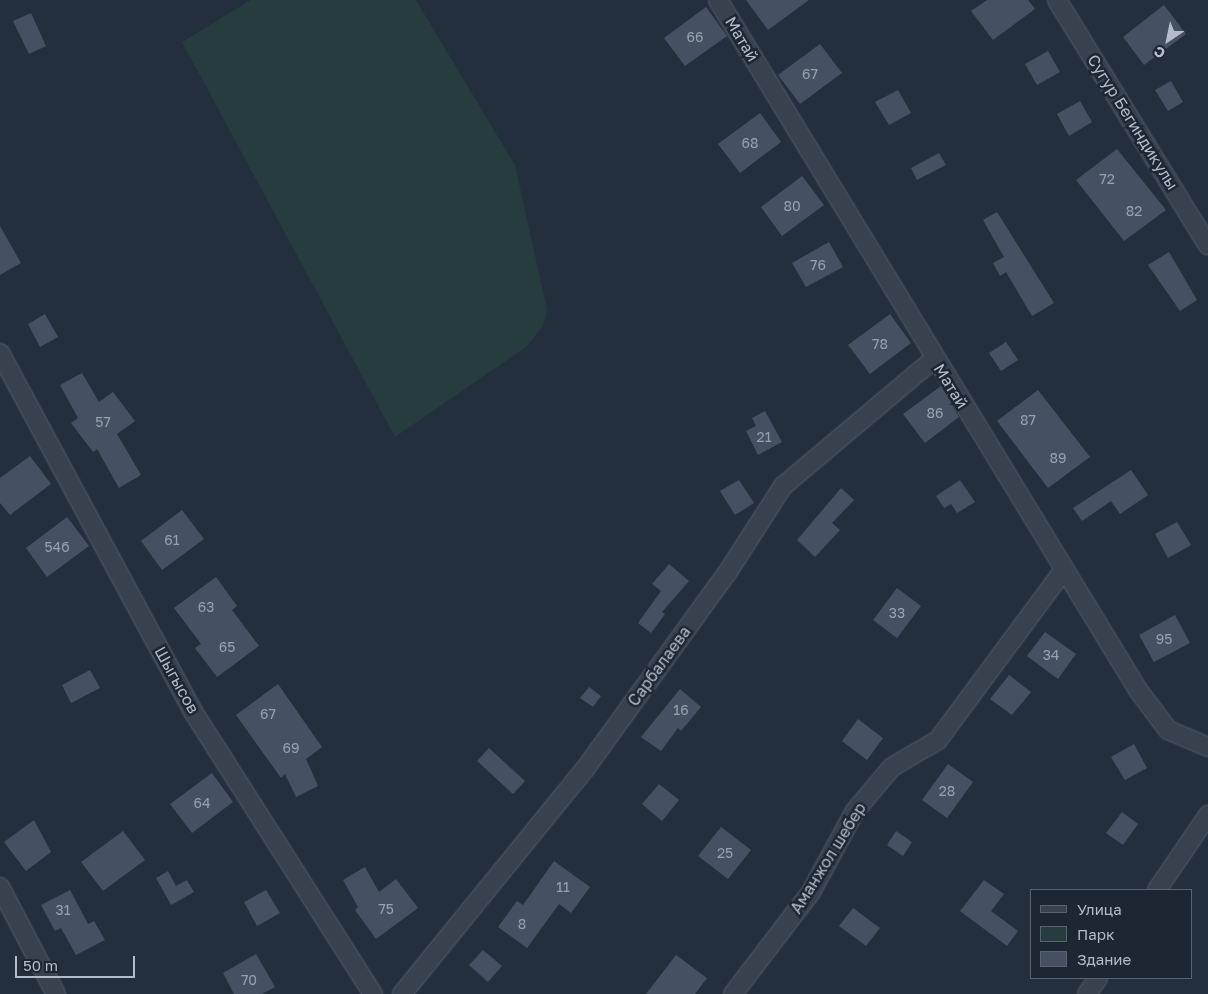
<!DOCTYPE html>
<meta charset="utf-8">
<style>
body{margin:0}
#map{position:relative;width:1208px;height:994px;overflow:hidden;background:#242f3e;font-family:"Golos Text",sans-serif}
div>[style]{position:absolute}
.green>*{inset:0;background:#263c3f}
.building>*{inset:0;background:#455162}
.roads{filter:drop-shadow(0 0 1px #565f6c) drop-shadow(0 0 1px #565f6c)}
.minor>*{height:18px;margin:-9px;padding:0 9px;transform-origin:9px;border-radius:9px;background:#38414e}
span{translate:-50% -50%;white-space:nowrap;text-align:center;line-height:1.15;-webkit-text-stroke:5px #1d2633;paint-order:stroke}
.number-label{font-size:14px;color:#98a1af}
.number-label span{-webkit-text-stroke-width:0}
.street-label{font-size:16px;color:#b4bcc9}
.legend{position:absolute;left:1030px;top:889px;width:162px;height:90px;box-sizing:border-box;background:#1d2633;border:1px solid #59626f;margin:0;padding:6px 9px;list-style:none;font-size:15px;color:#b4bcc9}
.legend li{display:flex;align-items:center;gap:10px;height:25px}
.legend b{width:25px;border:1px solid #59626f}
.north{position:absolute;left:1143px;top:15px;width:50px;height:50px;-webkit-text-stroke:4px #1d2633;paint-order:stroke;rotate:214deg;font-size:14px;font-weight:700;line-height:20px;text-align:center;color:#b4bcc9}
.north::after{content:'';display:block;margin:auto;width:18px;height:22px;background:#b4bcc9;clip-path:polygon(50% 0,100% 100%,50% 72%,0 100%)}
.scale{position:absolute;left:15px;top:956px;width:120px;height:22px;box-sizing:border-box;border:2px solid #b4bcc9;border-top:0;padding-left:6px;font-size:15px;line-height:18px;white-space:nowrap;color:#b4bcc9;-webkit-text-stroke:4px #1d2633;paint-order:stroke}
</style>
<div id="map">
<div class="green">
<i style="clip-path:polygon(251px 0,416px 0,515px 165px,547px 310px,543px 326px,526px 347px,395px 437px,182px 42px)"></i>
</div>
<div class="building">
<i style="clip-path:polygon(746px 0,809px 0,768px 30px)"></i>
<i style="clip-path:polygon(987px 0,1028px 0,1035px 9px,993px 40px,971px 11px)"></i>
<i style="clip-path:polygon(1164px 5px,1186px 34px,1144px 65px,1123px 37px)"></i>
<i style="clip-path:polygon(706px 7px,727px 36px,685px 66px,664px 38px)"></i>
<i style="clip-path:polygon(31px 13px,46px 46px,29px 54px,13px 21px)"></i>
<i style="clip-path:polygon(820px 44px,842px 73px,800px 104px,778px 75px)"></i>
<i style="clip-path:polygon(1048px 51px,1060px 72px,1037px 85px,1025px 64px)"></i>
<i style="clip-path:polygon(1171px 81px,1183px 102px,1168px 111px,1155px 90px)"></i>
<i style="clip-path:polygon(898px 90px,911px 113px,889px 125px,875px 102px)"></i>
<i style="clip-path:polygon(1080px 101px,1092px 122px,1069px 136px,1057px 114px)"></i>
<i style="clip-path:polygon(760px 113px,781px 142px,740px 173px,718px 144px)"></i>
<i style="clip-path:polygon(1117px 149px,1166px 210px,1124px 241px,1076px 180px)"></i>
<i style="clip-path:polygon(939px 153px,946px 165px,917px 180px,911px 168px)"></i>
<i style="clip-path:polygon(802px 176px,824px 205px,782px 236px,761px 207px)"></i>
<i style="clip-path:polygon(997px 212px,1054px 303px,1032px 316px,1006px 272px,1000px 276px,993px 263px,1004px 257px,983px 220px)"></i>
<i style="clip-path:polygon(0 226px,21px 263px,0 275px)"></i>
<i style="clip-path:polygon(829px 242px,843px 267px,806px 287px,792px 263px)"></i>
<i style="clip-path:polygon(1169px 252px,1197px 300px,1180px 311px,1148px 265px)"></i>
<i style="clip-path:polygon(45px 314px,58px 337px,40px 347px,28px 324px)"></i>
<i style="clip-path:polygon(890px 314px,911px 343px,870px 374px,848px 345px)"></i>
<i style="clip-path:polygon(1006px 342px,1018px 360px,1001px 371px,989px 353px)"></i>
<i style="clip-path:polygon(82px 373px,99px 402px,113px 392px,135px 421px,117px 434px,141px 475px,119px 488px,97px 449px,93px 452px,71px 423px,78px 418px,60px 385px)"></i>
<i style="clip-path:polygon(941px 386px,959px 417px,925px 443px,903px 414px)"></i>
<i style="clip-path:polygon(1038px 390px,1090px 457px,1048px 488px,997px 421px)"></i>
<i style="clip-path:polygon(765px 411px,782px 442px,758px 455px,746px 431px,756px 426px,752px 418px)"></i>
<i style="clip-path:polygon(30px 456px,51px 484px,10px 515px,0 503px,0 478px)"></i>
<i style="clip-path:polygon(1131px 470px,1148px 495px,1120px 514px,1111px 501px,1082px 521px,1073px 508px)"></i>
<i style="clip-path:polygon(739px 480px,754px 503px,735px 515px,720px 491px)"></i>
<i style="clip-path:polygon(960px 480px,975px 502px,957px 513px,951px 504px,944px 508px,936px 496px)"></i>
<i style="clip-path:polygon(841px 488px,854px 500px,832px 523px,840px 530px,815px 557px,797px 540px)"></i>
<i style="clip-path:polygon(182px 510px,204px 539px,162px 570px,141px 541px)"></i>
<i style="clip-path:polygon(67px 517px,89px 546px,47px 577px,26px 548px)"></i>
<i style="clip-path:polygon(1177px 522px,1191px 545px,1168px 558px,1155px 534px)"></i>
<i style="clip-path:polygon(669px 564px,689px 581px,662px 612px,665px 614px,651px 633px,638px 623px,661px 591px,652px 584px)"></i>
<i style="clip-path:polygon(216px 577px,237px 606px,232px 610px,259px 646px,217px 677px,195px 648px,201px 644px,174px 608px)"></i>
<i style="clip-path:polygon(897px 588px,921px 606px,897px 638px,873px 620px)"></i>
<i style="clip-path:polygon(1175px 615px,1190px 643px,1154px 662px,1139px 635px)"></i>
<i style="clip-path:polygon(1045px 632px,1076px 654px,1058px 679px,1027px 656px)"></i>
<i style="clip-path:polygon(90px 670px,100px 688px,71px 703px,62px 685px)"></i>
<i style="clip-path:polygon(1009px 675px,1031px 692px,1012px 715px,990px 699px)"></i>
<i style="clip-path:polygon(278px 684px,322px 747px,306px 759px,318px 786px,296px 797px,285px 774px,281px 778px,236px 715px)"></i>
<i style="clip-path:polygon(589px 687px,601px 696px,593px 707px,580px 698px)"></i>
<i style="clip-path:polygon(680px 689px,701px 707px,681px 731px,678px 728px,661px 751px,641px 737px)"></i>
<i style="clip-path:polygon(858px 719px,883px 738px,867px 760px,842px 741px)"></i>
<i style="clip-path:polygon(1134px 744px,1147px 768px,1125px 780px,1111px 757px)"></i>
<i style="clip-path:polygon(489px 748px,525px 781px,513px 794px,477px 761px)"></i>
<i style="clip-path:polygon(948px 764px,973px 782px,947px 818px,922px 800px)"></i>
<i style="clip-path:polygon(212px 773px,233px 802px,192px 833px,170px 804px)"></i>
<i style="clip-path:polygon(659px 784px,679px 800px,662px 821px,642px 804px)"></i>
<i style="clip-path:polygon(1122px 812px,1138px 824px,1123px 845px,1106px 833px)"></i>
<i style="clip-path:polygon(34px 820px,51px 852px,26px 871px,4px 842px)"></i>
<i style="clip-path:polygon(721px 827px,751px 850px,728px 879px,698px 856px)"></i>
<i style="clip-path:polygon(123px 831px,145px 860px,103px 891px,81px 862px)"></i>
<i style="clip-path:polygon(896px 831px,912px 842px,903px 856px,887px 845px)"></i>
<i style="clip-path:polygon(554px 861px,590px 887px,571px 913px,559px 904px,527px 948px,498px 927px,517px 901px,523px 905px)"></i>
<i style="clip-path:polygon(365px 867px,379px 892px,396px 879px,418px 908px,376px 939px,355px 910px,358px 907px,343px 880px)"></i>
<i style="clip-path:polygon(168px 871px,176px 886px,187px 880px,194px 892px,171px 905px,156px 878px)"></i>
<i style="clip-path:polygon(984px 880px,1004px 894px,991px 911px,1018px 931px,1007px 946px,960px 911px)"></i>
<i style="clip-path:polygon(70px 890px,88px 924px,94px 921px,105px 940px,76px 955px,61px 928px,55px 931px,41px 905px)"></i>
<i style="clip-path:polygon(266px 890px,280px 913px,257px 926px,244px 902px)"></i>
<i style="clip-path:polygon(853px 908px,880px 928px,866px 946px,839px 926px)"></i>
<i style="clip-path:polygon(483px 950px,502px 966px,488px 982px,469px 965px)"></i>
<i style="clip-path:polygon(256px 954px,275px 987px,262px 994px,234px 994px,223px 973px)"></i>
<i style="clip-path:polygon(676px 955px,707px 978px,695px 994px,646px 994px)"></i>
</div>
<div class="roads">
<div class="minor">
<i style="left:718px;top:0;width:808px;rotate:58.67deg"></i>
<i style="left:1138px;top:690px;width:50px;rotate:53.1deg"></i>
<i style="left:1168px;top:730px;width:43px;rotate:23deg"></i>
<i style="left:1057px;top:0;width:288px;rotate:58.4deg"></i>
<i style="left:0;top:353px;width:405px;rotate:61.7deg"></i>
<i style="left:192px;top:710px;width:337px;rotate:57.5deg"></i>
<i style="left:0;top:887px;width:121px;rotate:62.4deg"></i>
<i style="left:1157px;top:890px;width:91px;rotate:-55.8deg"></i>
<i style="left:402px;top:994px;width:290px;rotate:-50.9deg"></i>
<i style="left:585px;top:769px;width:242px;rotate:-54.1deg"></i>
<i style="left:727px;top:573px;width:103px;rotate:-57.2deg"></i>
<i style="left:783px;top:486px;width:197px;rotate:-40.1deg"></i>
<i style="left:733px;top:994px;width:128px;rotate:-52.6deg"></i>
<i style="left:811px;top:892px;width:92px;rotate:-61.5deg"></i>
<i style="left:855px;top:811px;width:57px;rotate:-49.9deg"></i>
<i style="left:892px;top:767px;width:53px;rotate:-30.4deg"></i>
<i style="left:938px;top:740px;width:212px;rotate:-53.5deg"></i>
<i style="left:1087px;top:994px;width:19px;rotate:-55deg"></i>
</div>
</div>
<div class="number-label">
<span style="left:695px;top:37px">66</span>
<span style="left:810px;top:74px">67</span>
<span style="left:750px;top:143px">68</span>
<span style="left:1107px;top:179px">72</span>
<span style="left:792px;top:206px">80</span>
<span style="left:1134px;top:211px">82</span>
<span style="left:818px;top:265px">76</span>
<span style="left:880px;top:344px">78</span>
<span style="left:935px;top:413px">86</span>
<span style="left:1028px;top:420px">87</span>
<span style="left:103px;top:422px">57</span>
<span style="left:764px;top:437px">21</span>
<span style="left:1058px;top:458px">89</span>
<span style="left:172px;top:540px">61</span>
<span style="left:57px;top:547px">54б</span>
<span style="left:206px;top:607px">63</span>
<span style="left:897px;top:613px">33</span>
<span style="left:1164px;top:639px">95</span>
<span style="left:227px;top:647px">65</span>
<span style="left:1051px;top:655px">34</span>
<span style="left:681px;top:710px">16</span>
<span style="left:268px;top:714px">67</span>
<span style="left:291px;top:748px">69</span>
<span style="left:947px;top:791px">28</span>
<span style="left:202px;top:803px">64</span>
<span style="left:725px;top:853px">25</span>
<span style="left:563px;top:887px">11</span>
<span style="left:386px;top:909px">75</span>
<span style="left:63px;top:910px">31</span>
<span style="left:522px;top:924px">8</span>
<span style="left:249px;top:980px">70</span>
</div>
<div class="street-label">
<span style="left:742px;top:39px;rotate:59deg">Матай</span>
<span style="left:1133px;top:122px;rotate:58deg">Сугур Бегиндикулы</span>
<span style="left:951px;top:386px;rotate:58deg">Матай</span>
<span style="left:659px;top:666px;rotate:-54deg">Сарбалаева</span>
<span style="left:177px;top:680px;rotate:61deg">Шыгысов</span>
<span style="left:828px;top:858px;rotate:-58deg">Аманжол шебер</span>
</div>
<ul class="legend">
<li><b style="height:6px;background:#38414e"></b>Улица</li>
<li><b style="height:14px;background:#263c3f"></b>Парк</li>
<li><b style="height:14px;background:#455162"></b>Здание</li>
</ul>
<div class="north">С</div>
<div class="scale">50 m</div>
</div>
